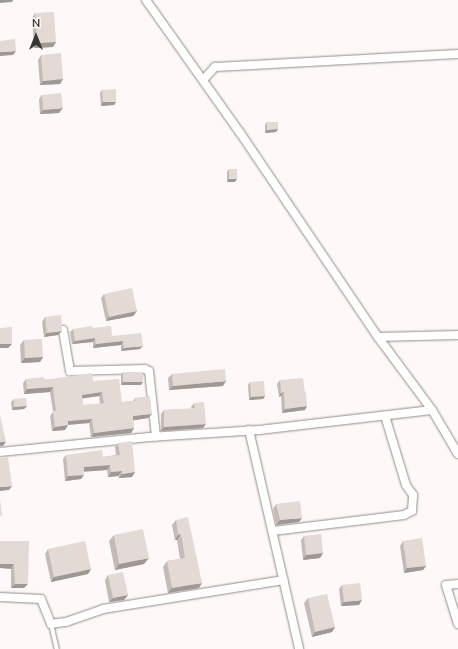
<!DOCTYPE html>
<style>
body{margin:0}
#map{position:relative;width:458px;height:649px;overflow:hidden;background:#fef9f8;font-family:"Nunito Sans",sans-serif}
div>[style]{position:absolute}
.roads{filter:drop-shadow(0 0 1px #948b88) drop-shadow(0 0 1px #948b88)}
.lane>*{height:4px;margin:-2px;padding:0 2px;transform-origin:2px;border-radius:2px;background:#fff}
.street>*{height:8px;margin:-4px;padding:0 4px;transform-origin:4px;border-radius:4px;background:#fff}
.wall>*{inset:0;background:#c3bbb7}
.shaded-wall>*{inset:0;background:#9f9895}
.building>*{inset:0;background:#e3d9d5}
span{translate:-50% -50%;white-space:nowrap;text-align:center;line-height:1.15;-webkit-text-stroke:3px #fef9f8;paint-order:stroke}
.north{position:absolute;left:16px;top:16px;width:40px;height:40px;-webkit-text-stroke:3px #fef9f8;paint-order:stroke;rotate:0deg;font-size:11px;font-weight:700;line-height:16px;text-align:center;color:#3b3736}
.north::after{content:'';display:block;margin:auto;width:14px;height:18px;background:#3b3736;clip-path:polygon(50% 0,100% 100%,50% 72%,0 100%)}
</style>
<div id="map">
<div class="roads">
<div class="lane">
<i style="left:51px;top:624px;width:26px;rotate:77deg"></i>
</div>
<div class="street">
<i style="left:146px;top:0;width:164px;rotate:54.7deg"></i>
<i style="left:241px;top:134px;width:245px;rotate:56deg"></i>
<i style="left:378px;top:337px;width:91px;rotate:53.5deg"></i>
<i style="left:432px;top:410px;width:51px;rotate:59.4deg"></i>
<i style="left:203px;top:80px;width:18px;rotate:-47deg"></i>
<i style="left:215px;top:67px;width:243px;rotate:-3.1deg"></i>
<i style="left:63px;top:330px;width:42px;rotate:80.3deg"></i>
<i style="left:70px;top:371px;width:75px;rotate:-1.5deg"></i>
<i style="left:145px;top:369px;width:4px;rotate:27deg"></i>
<i style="left:149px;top:371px;width:66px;rotate:83.9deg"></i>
<i style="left:378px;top:337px;width:80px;rotate:-1.4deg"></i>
<i style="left:249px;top:430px;width:225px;rotate:77.1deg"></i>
<i style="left:0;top:452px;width:150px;rotate:-5.7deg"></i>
<i style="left:149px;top:437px;width:110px;rotate:-3.6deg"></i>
<i style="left:259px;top:430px;width:174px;rotate:-6.6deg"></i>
<i style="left:273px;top:531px;width:132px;rotate:-7deg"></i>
<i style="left:404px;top:515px;width:9px;rotate:-27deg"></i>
<i style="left:412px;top:511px;width:16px;rotate:-86deg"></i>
<i style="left:413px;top:495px;width:12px;rotate:-125deg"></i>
<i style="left:406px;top:485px;width:72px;rotate:-106.9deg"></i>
<i style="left:458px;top:584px;width:12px;rotate:175deg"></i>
<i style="left:446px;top:585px;width:41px;rotate:72.9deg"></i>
<i style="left:0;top:597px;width:41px;rotate:2.8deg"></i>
<i style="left:41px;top:599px;width:27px;rotate:68deg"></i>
<i style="left:51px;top:624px;width:15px;rotate:-8deg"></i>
<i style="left:66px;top:622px;width:39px;rotate:-19deg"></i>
<i style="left:103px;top:609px;width:183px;rotate:-9.1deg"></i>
</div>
</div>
<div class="wall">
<i style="clip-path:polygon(35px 13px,56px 42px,53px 47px,34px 48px,32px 18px)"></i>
<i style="clip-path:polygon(41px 55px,63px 79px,60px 84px,40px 85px,38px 60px)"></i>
<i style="clip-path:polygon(102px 90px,116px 102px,114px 105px,101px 106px,100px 93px)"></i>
<i style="clip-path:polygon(42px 95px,59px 113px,40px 114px,39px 99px)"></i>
<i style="clip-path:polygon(267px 122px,278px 129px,276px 132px,265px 133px,265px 125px)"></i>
<i style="clip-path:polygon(229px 169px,235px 182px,227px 182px,227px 172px)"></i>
<i style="clip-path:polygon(104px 294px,137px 311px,133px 316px,106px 321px,101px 298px)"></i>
<i style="clip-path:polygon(45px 317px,58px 335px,44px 337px,42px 322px)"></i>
<i style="clip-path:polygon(73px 329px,112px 336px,140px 349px,121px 351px,121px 345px,93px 348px,93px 342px,72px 344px,70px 332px)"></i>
<i style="clip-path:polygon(24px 340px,43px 357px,40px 362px,21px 363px,20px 345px)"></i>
<i style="clip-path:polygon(123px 372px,141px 385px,121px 385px,121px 375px)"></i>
<i style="clip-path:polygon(172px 374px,223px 386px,169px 390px,168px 378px)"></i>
<i style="clip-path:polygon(evenodd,26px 379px,93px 381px,122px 402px,133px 401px,135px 398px,152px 414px,148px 418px,133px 420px,134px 428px,131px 433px,91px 437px,89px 423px,68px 425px,65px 430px,52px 431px,50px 416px,53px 412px,50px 392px,24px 394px,23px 383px,26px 379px,99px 396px,100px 404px,83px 405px,82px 398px,99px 396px)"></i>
<i style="clip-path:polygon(280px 380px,305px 410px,282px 413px,281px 396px,279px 397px,277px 384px)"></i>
<i style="clip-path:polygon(250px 382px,265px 396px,263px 399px,249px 400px,248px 385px)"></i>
<i style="clip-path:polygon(14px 399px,27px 406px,24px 409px,12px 410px,11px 402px)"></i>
<i style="clip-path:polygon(194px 403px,203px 428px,161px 431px,161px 414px,164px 410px,192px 409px,191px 407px)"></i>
<i style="clip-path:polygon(118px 443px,135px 472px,132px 477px,119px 478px,118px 476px,108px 477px,107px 470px,84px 471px,81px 479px,65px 481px,63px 459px,66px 455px,103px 457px,116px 455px,115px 447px)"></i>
<i style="clip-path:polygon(276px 504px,299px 522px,276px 525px,273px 509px)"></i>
<i style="clip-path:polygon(176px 520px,199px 588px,168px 593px,163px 567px,167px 561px,180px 559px,177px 540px,175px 540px,172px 525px)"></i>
<i style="clip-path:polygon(114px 535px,144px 564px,115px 570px,109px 541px)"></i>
<i style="clip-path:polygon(304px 536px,323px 553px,320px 558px,303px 560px,301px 540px)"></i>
<i style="clip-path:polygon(29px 541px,24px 588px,11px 588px,11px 569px)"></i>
<i style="clip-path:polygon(403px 541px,426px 566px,423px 570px,404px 573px,400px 546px)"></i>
<i style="clip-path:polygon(48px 549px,91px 569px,88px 574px,51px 582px,45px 554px)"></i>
<i style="clip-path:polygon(108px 575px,128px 595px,124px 600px,109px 602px,105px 580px)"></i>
<i style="clip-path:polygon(342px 585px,359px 605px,341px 606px,339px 589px)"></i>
<i style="clip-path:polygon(308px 598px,335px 627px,332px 632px,312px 637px,304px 603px)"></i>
</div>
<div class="shaded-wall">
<i style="clip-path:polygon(0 0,13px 0,12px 2px,0 3px)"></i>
<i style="clip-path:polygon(56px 42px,53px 47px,34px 48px,37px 43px)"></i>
<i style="clip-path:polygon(16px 51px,13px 55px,0 56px,0 52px)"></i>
<i style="clip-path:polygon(63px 79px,60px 84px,40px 85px,43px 81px)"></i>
<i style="clip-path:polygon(103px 102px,116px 102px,114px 105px,101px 106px)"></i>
<i style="clip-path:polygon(63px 108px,59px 113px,40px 114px,43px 110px)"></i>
<i style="clip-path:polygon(278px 129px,276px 132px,265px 133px,267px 130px)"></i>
<i style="clip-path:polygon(229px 179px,237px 179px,235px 182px,227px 182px)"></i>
<i style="clip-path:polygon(137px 311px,133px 316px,106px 321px,109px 317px)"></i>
<i style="clip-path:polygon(62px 331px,58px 335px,44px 337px,47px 333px)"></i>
<i style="clip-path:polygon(95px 338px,93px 342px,72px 344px,75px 341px)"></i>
<i style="clip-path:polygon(123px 341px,121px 345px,93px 348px,96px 344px)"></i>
<i style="clip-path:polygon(0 344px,12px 344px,8px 348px,0 348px)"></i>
<i style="clip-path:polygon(143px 346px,140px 349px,121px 351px,124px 348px)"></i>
<i style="clip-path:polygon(43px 357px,40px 362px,21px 363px,25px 358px)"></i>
<i style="clip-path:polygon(226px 381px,223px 386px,169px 390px,173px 386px)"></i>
<i style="clip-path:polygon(123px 382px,143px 382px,141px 385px,121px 385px)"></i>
<i style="clip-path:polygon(53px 387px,50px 392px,24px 394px,27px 389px)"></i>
<i style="clip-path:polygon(102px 392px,99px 396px,79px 399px,82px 395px)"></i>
<i style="clip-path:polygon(284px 392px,281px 396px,279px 397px,281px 393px)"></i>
<i style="clip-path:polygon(265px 396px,263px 399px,249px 400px,251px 397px)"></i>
<i style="clip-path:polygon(27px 406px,24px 409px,12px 410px,14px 407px)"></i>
<i style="clip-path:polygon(307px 406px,305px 410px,282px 413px,285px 409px)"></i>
<i style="clip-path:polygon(152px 414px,148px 418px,130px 421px,133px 416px)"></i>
<i style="clip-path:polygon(92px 419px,89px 423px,65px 425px,68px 421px)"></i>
<i style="clip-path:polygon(206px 424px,203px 428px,161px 431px,164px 427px)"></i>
<i style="clip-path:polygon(68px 425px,65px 430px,52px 431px,55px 427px)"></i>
<i style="clip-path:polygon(134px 428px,131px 433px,91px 437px,94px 433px)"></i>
<i style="clip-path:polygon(0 442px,6px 442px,3px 446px,0 446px)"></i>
<i style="clip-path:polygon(110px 465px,107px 470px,81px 472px,84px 467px)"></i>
<i style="clip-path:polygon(122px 471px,118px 476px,108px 477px,111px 472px)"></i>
<i style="clip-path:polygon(135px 472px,132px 477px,119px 478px,122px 474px)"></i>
<i style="clip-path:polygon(84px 475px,81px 479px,65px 481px,68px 476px)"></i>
<i style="clip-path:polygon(12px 486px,9px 490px,0 491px,0 487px)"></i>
<i style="clip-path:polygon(302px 518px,299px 522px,276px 525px,280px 520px)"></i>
<i style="clip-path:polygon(181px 534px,177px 540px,175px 540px,178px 535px)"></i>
<i style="clip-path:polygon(323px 553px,320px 558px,303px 560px,306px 555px)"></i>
<i style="clip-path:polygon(149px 558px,144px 564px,115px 570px,119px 564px)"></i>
<i style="clip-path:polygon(0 564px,14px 564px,11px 569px,0 568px)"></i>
<i style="clip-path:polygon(426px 566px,423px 570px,404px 573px,407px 568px)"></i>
<i style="clip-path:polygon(91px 569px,88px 574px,51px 582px,54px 577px)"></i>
<i style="clip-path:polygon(202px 583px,199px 588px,168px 593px,172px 588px)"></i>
<i style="clip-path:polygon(15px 584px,28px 584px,24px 588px,11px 588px)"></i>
<i style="clip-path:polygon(128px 595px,124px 600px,109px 602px,113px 598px)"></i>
<i style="clip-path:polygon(362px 600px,359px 605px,341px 606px,344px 602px)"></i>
<i style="clip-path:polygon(335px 627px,332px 632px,312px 637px,315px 632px)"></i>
</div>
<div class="building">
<i style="clip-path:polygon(54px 12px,56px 42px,37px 43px,35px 13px)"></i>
<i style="clip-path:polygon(15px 39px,16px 51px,0 52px,0 41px)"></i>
<i style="clip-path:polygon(61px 53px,63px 79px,43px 81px,41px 55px)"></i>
<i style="clip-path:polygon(116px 89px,116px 102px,103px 102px,102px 90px)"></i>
<i style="clip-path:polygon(61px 93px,63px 108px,43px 110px,42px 95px)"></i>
<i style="clip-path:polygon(267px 122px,278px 122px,278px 129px,267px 130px)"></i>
<i style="clip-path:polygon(229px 169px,237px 169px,237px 179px,229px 179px)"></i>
<i style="clip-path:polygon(132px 288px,137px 311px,109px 317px,104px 294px)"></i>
<i style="clip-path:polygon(61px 315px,62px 331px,47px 333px,45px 317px)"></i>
<i style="clip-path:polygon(92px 326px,93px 328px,111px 326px,112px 336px,141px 333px,143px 346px,124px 348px,123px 341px,96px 344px,95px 338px,75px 341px,73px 329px)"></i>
<i style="clip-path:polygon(12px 327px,12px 344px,0 344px,0 328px)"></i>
<i style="clip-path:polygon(42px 339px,43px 357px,25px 358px,24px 340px)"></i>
<i style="clip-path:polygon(225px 369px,226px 381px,173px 386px,172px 374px)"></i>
<i style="clip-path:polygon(123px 372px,143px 372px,143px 382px,123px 382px)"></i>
<i style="clip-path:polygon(evenodd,92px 373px,93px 381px,119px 379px,122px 402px,135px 401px,135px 398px,150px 396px,152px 414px,133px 416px,134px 428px,94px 433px,92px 419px,68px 421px,68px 425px,55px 427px,53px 411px,56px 411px,53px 387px,27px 389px,26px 379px,44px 377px,44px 380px,92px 373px,102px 392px,104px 403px,83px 405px,82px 395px,102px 392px)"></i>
<i style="clip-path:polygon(303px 378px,305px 393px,306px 392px,307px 406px,285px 409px,284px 392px,281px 393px,280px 380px)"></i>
<i style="clip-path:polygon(264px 381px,265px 396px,251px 397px,250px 382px)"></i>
<i style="clip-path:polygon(26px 398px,27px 406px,14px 407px,14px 399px)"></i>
<i style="clip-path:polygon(204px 402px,206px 424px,164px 427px,164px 410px,195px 408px,194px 403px)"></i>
<i style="clip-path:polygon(0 415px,6px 442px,0 442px)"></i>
<i style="clip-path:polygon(132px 441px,135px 472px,122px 474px,122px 471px,111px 472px,110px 465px,84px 467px,84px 475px,68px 476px,66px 455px,102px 450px,103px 457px,120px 455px,118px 443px)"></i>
<i style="clip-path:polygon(8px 457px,12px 486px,0 487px,0 458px)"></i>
<i style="clip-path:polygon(0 499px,2px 515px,0 516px)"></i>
<i style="clip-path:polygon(300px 501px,302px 518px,280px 520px,276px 504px)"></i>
<i style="clip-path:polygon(188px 517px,202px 583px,172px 588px,167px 561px,185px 558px,181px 534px,178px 535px,176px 520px)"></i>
<i style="clip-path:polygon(143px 529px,149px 558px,119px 564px,114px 535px)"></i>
<i style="clip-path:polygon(321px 534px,323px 553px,306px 555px,304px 536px)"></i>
<i style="clip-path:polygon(422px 538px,426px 566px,407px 568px,403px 541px)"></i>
<i style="clip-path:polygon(0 541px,29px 541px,28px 584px,15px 584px,14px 564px,0 564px)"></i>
<i style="clip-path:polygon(85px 541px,91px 569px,54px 577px,48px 549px)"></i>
<i style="clip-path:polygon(123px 572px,128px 595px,113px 598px,108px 575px)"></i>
<i style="clip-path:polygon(360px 583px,362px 600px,344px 602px,342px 585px)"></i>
<i style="clip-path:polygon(327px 594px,335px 627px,315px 632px,308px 598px)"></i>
</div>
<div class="north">N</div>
</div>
